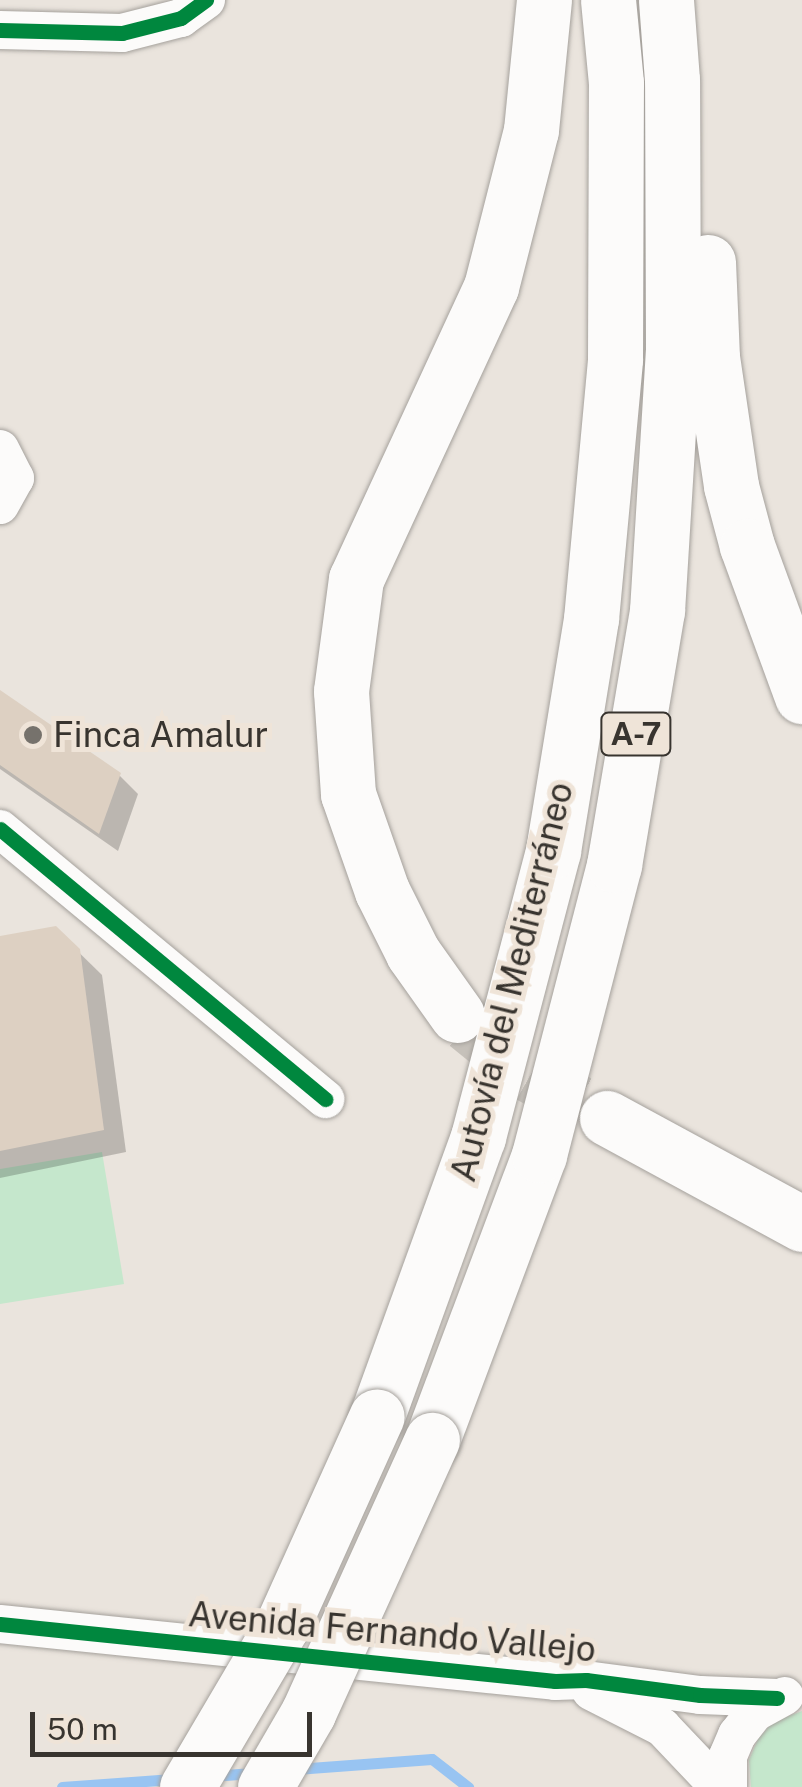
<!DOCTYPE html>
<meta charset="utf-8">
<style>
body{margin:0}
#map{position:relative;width:802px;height:1787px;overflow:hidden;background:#eae4dd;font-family:"Public Sans",sans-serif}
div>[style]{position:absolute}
.green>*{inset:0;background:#c5e7cc}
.shadow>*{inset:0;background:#0003}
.stream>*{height:11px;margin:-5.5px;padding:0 5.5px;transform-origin:5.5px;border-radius:5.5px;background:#98c4f2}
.building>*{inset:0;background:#ddd0c2}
.highway-tunnel>*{height:55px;margin-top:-27.5px;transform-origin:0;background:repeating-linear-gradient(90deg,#c6c1ba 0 55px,transparent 0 83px)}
.roads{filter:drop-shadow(0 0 2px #a5a19c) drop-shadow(0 0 2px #a5a19c)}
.street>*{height:38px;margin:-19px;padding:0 19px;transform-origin:19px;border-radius:19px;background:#fcfbfa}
.highway>*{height:55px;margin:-27.5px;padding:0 27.5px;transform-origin:27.5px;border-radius:27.5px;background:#fcfbfa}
.bridges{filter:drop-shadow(0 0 2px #a5a19c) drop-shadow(0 0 2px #a5a19c)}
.highway-bridge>*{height:55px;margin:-27.5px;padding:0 27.5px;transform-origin:27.5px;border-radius:27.5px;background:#fcfbfa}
.cycleway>*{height:15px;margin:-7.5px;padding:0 7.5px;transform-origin:7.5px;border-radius:7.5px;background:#00873e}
.dots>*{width:28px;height:28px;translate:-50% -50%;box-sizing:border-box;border:5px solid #efe4d8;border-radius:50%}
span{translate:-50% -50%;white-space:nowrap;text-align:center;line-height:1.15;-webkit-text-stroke:10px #efe4d8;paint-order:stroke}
.shield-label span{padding:2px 8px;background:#efe4d8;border:2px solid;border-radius:8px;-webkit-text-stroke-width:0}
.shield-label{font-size:32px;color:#38342f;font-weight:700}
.poi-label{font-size:35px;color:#38342f}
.left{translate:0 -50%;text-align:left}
.street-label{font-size:35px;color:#38342f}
.scale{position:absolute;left:30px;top:1712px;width:282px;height:45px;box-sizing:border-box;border:5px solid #38342f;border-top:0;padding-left:12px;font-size:30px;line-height:35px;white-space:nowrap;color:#38342f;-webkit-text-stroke:8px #efe4d8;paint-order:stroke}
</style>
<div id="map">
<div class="green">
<i style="clip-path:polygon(102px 1152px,124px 1284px,0 1304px,0 1169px)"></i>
<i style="clip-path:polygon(802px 1711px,802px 1787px,751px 1787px,749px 1760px,758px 1739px,773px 1722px)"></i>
</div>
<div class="shadow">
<i style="clip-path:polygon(0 693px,119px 775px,138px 794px,118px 851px,0 769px)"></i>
<i style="clip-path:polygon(55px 929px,102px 975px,126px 1152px,0 1178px,0 938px)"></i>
</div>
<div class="stream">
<i style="left:296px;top:1769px;width:136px;rotate:-4.2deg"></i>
<i style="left:432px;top:1759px;width:46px;rotate:37.9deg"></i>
<i style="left:211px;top:1776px;width:42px;rotate:-4.1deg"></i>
<i style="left:62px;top:1787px;width:111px;rotate:-4.1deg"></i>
</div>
<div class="building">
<i style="clip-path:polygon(0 690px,121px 773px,99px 834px,0 765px)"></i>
<i style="clip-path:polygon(56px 926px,80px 949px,104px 1130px,0 1151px,0 936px)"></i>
</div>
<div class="highway-tunnel">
<i style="left:467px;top:1024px;width:81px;rotate:39deg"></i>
<i style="left:530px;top:1075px;width:88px;rotate:29.2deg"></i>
</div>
<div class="roads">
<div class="street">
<i style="left:0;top:30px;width:122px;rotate:1.4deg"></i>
<i style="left:122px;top:33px;width:61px;rotate:-14.3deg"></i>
<i style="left:181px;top:18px;width:31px;rotate:-36deg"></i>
<i style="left:0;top:449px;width:33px;rotate:63deg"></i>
<i style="left:15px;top:478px;width:31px;rotate:119deg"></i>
<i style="left:0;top:829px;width:423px;rotate:39.7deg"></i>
<i style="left:0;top:1624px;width:558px;rotate:5.86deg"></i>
<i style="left:555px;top:1681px;width:31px;rotate:-2deg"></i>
<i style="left:586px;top:1680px;width:115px;rotate:7.5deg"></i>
<i style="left:700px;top:1695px;width:77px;rotate:2.2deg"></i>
<i style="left:591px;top:1691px;width:80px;rotate:26.9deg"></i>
<i style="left:662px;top:1727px;width:83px;rotate:46.5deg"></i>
<i style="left:728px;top:1787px;width:31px;rotate:-90deg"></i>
<i style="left:728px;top:1756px;width:23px;rotate:-67deg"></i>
<i style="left:737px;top:1735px;width:28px;rotate:-52deg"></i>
<i style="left:754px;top:1713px;width:35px;rotate:-29deg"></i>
</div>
<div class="highway">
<i style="left:708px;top:262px;width:95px;rotate:87.6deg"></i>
<i style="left:712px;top:357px;width:130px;rotate:81.6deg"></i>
<i style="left:731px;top:486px;width:62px;rotate:75.1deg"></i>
<i style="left:747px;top:546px;width:160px;rotate:69.9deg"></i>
<i style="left:457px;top:1015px;width:76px;rotate:-125.4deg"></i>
<i style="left:413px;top:953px;width:69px;rotate:-116.6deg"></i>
<i style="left:382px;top:891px;width:103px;rotate:-109.3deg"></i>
<i style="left:348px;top:794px;width:103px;rotate:-93.9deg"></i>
<i style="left:341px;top:691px;width:113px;rotate:-82.4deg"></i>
<i style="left:356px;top:579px;width:322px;rotate:-65.2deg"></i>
<i style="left:491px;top:287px;width:162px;rotate:-75.7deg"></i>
<i style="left:531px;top:130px;width:131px;rotate:-84.3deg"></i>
<i style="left:607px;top:1118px;width:222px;rotate:28.5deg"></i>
<i style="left:377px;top:1416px;width:297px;rotate:-70.1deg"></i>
<i style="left:478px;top:1137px;width:296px;rotate:-75.3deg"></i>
<i style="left:553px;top:851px;width:235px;rotate:-80.7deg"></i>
<i style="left:591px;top:619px;width:261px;rotate:-84.7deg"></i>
<i style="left:615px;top:359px;width:276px;rotate:-89.8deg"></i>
<i style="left:616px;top:83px;width:83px;rotate:-95.5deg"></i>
<i style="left:432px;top:1440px;width:304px;rotate:-69.4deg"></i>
<i style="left:539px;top:1155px;width:300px;rotate:-75.5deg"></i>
<i style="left:614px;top:865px;width:258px;rotate:-80.4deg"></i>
<i style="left:657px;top:611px;width:263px;rotate:-86.5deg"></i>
<i style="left:673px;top:348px;width:268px;rotate:-90.2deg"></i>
<i style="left:672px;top:80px;width:80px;rotate:-94.3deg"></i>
</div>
</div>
<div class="bridges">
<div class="highway-bridge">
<i style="left:187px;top:1787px;width:187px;rotate:-59.5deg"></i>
<i style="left:282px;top:1626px;width:230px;rotate:-65.7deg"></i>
<i style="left:265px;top:1787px;width:86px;rotate:-59.8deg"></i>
<i style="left:308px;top:1713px;width:300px;rotate:-65.6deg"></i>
</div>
</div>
<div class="cycleway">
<i style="left:0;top:30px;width:122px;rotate:1.4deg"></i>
<i style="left:122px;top:33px;width:61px;rotate:-14.3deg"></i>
<i style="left:181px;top:18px;width:31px;rotate:-36deg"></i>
<i style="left:0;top:829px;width:423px;rotate:39.7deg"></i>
<i style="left:0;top:1624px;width:558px;rotate:5.86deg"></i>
<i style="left:555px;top:1681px;width:31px;rotate:-2deg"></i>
<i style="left:586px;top:1680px;width:115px;rotate:7.5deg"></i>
<i style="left:700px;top:1695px;width:77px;rotate:2.2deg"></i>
</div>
<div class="dots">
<i style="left:33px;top:735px;background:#76726c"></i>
</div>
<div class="shield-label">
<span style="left:636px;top:734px">A-7</span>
</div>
<div class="poi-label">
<span class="left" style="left:53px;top:735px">Finca Amalur</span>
</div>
<div class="street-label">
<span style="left:512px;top:982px;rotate:-76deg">Autovía del Mediterráneo</span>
<span style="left:392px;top:1632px;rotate:5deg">Avenida Fernando Vallejo</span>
</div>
<div class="scale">50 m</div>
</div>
